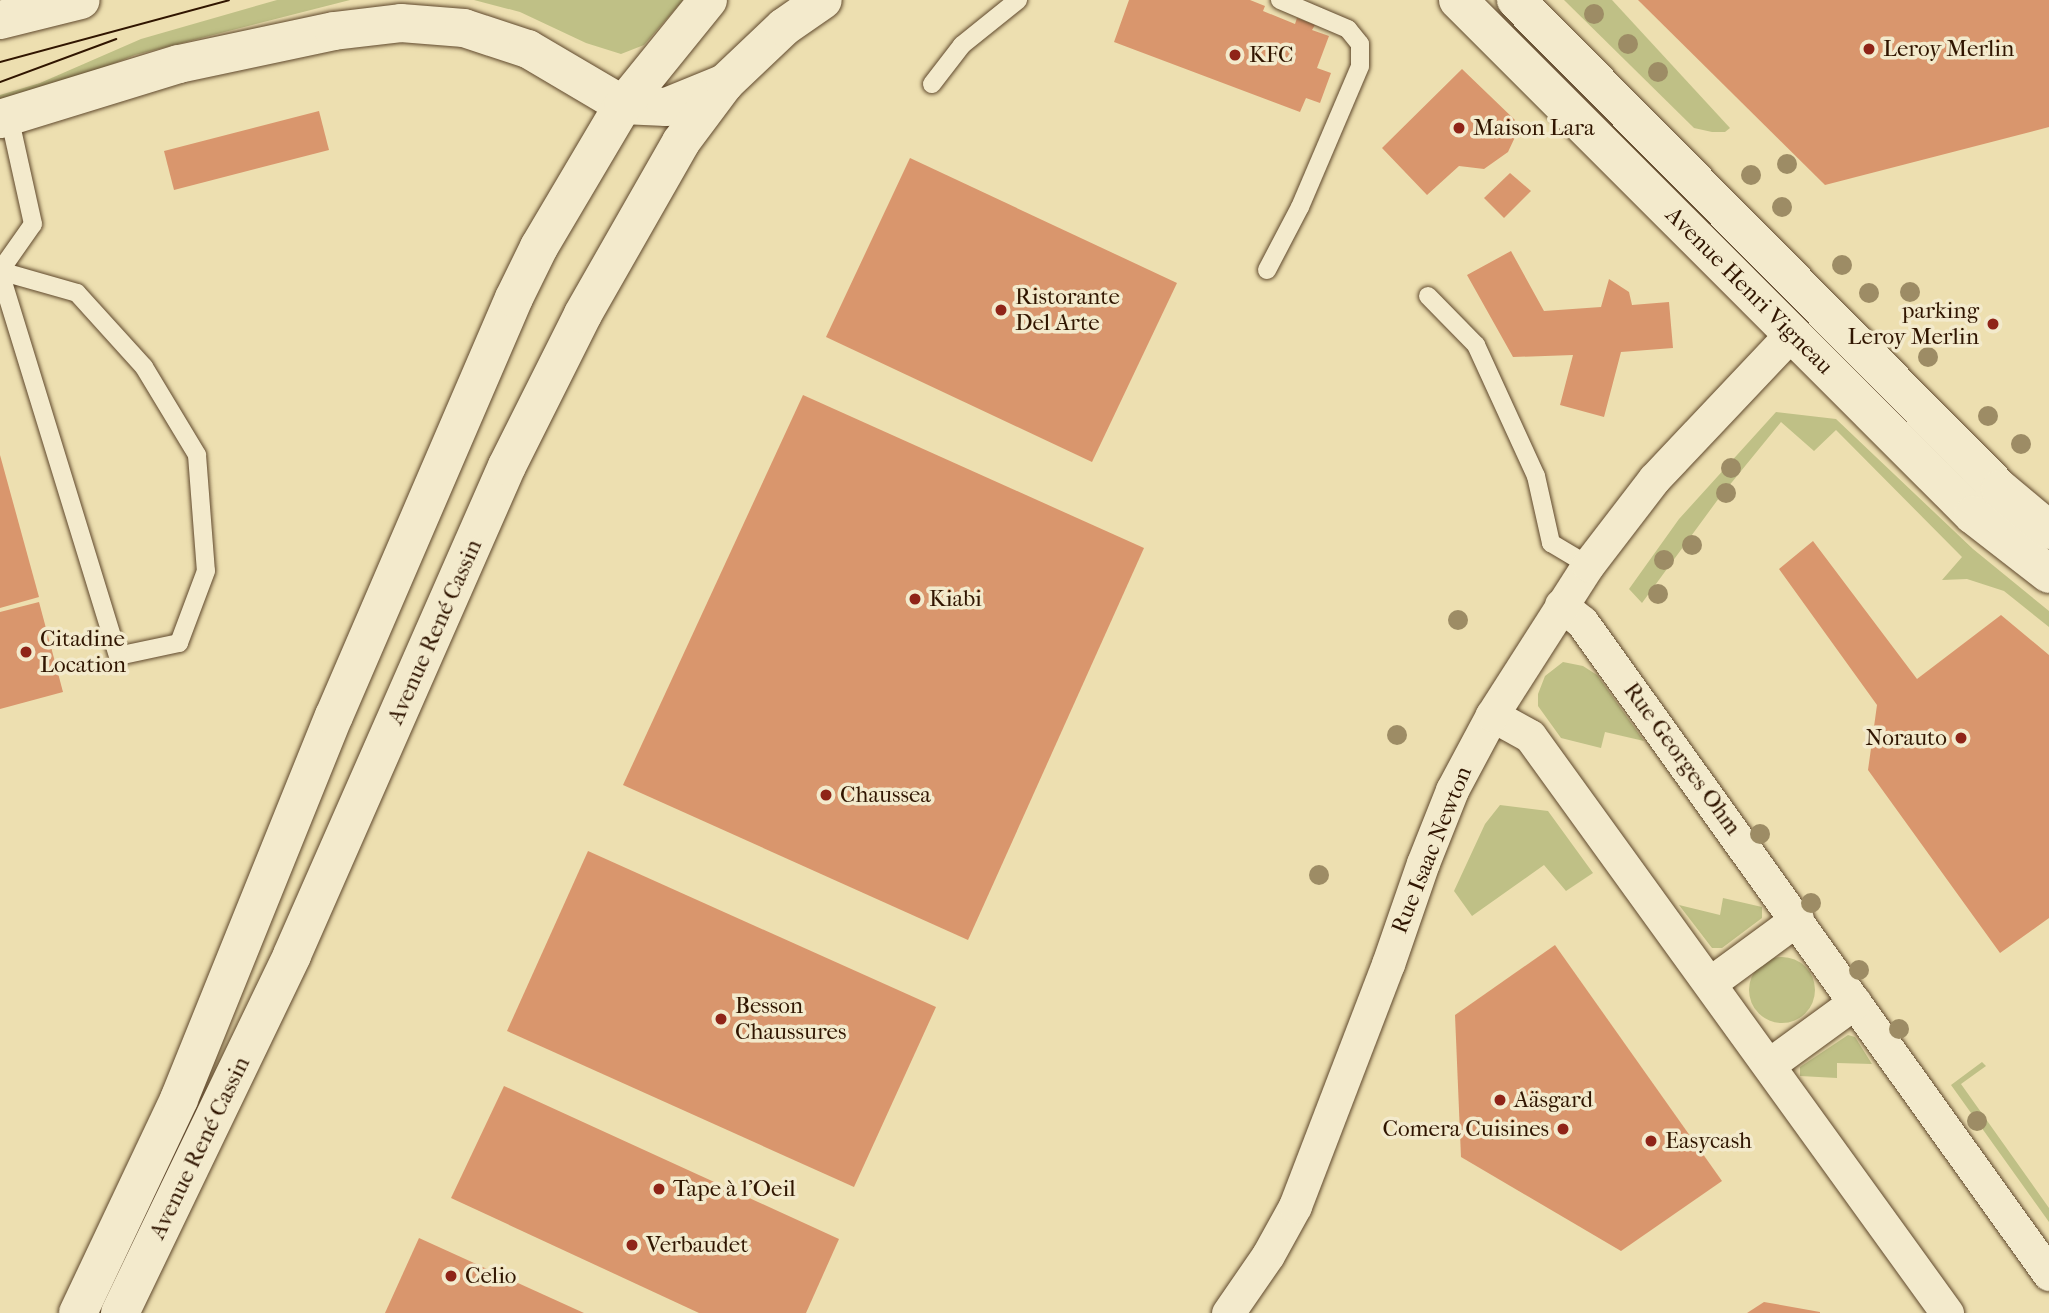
<!DOCTYPE html>
<meta charset="utf-8">
<style>
body{margin:0}
#map{position:relative;width:2049px;height:1313px;overflow:hidden;background:#eddfb0;font-family:"IM FELL French Canon",serif}
div>[style]{position:absolute}
.green>*{inset:0;background:#bfc086}
.round{border-radius:50%}
.building>*{inset:0;background:#d9966d}
.roads{filter:drop-shadow(0 0 2px #5f482c) drop-shadow(0 0 2px #5f482c)}
.lane>*{height:18px;margin:-9px;padding:0 9px;transform-origin:9px;border-radius:9px;background:#f3eacc}
.street>*{height:33px;margin:-16.5px;padding:0 16.5px;transform-origin:16.5px;border-radius:16.5px;background:#f3eacc}
.secondary>*{height:38px;margin:-19px;padding:0 19px;transform-origin:19px;border-radius:19px;background:#f3eacc}
.tram>*{height:2px;margin:-1px;padding:0 1px;transform-origin:1px;border-radius:1px;background:#301500}
.trees>*{width:20px;height:20px;margin:-10px;border-radius:50%;background:#9d8c65}
.dots>*{width:19px;height:19px;translate:-50% -50%;box-sizing:border-box;border:4px solid #f3eacc;border-radius:50%}
span{translate:-50% -50%;white-space:nowrap;text-align:center;line-height:1.15;-webkit-text-stroke:7px #f3eacc;paint-order:stroke}
.poi-label{font-size:23px;color:#301500}
.left{translate:0 -50%;text-align:left}
.right{translate:-100% -50%;text-align:right}
.street-label{font-size:23px;color:#301500}
</style>
<div id="map">
<div class="green">
<i style="clip-path:polygon(277px 0,350px 0,135px 55px,0 109px,0 95px,40px 83px,141px 39px)"></i>
<i style="clip-path:polygon(474px 0,683px 0,644px 45px,621px 54px,586px 43px,520px 12px)"></i>
<i style="clip-path:polygon(1564px 0,1612px 0,1730px 128px,1725px 132px,1712px 132px,1694px 128px)"></i>
<i style="clip-path:polygon(1776px 412px,1836px 419px,1973px 549px,2049px 611px,2049px 627px,2004px 591px,1967px 579px,1942px 580px,1962px 557px,1836px 430px,1814px 451px,1781px 422px,1719px 498px,1642px 603px,1629px 589px,1679px 519px)"></i>
<i style="clip-path:polygon(1563px 662px,1583px 666px,1597px 675px,1644px 741px,1605px 732px,1601px 748px,1561px 738px,1538px 706px,1538px 694px,1545px 676px)"></i>
<i style="clip-path:polygon(1500px 805px,1548px 811px,1593px 873px,1566px 891px,1544px 865px,1472px 916px,1454px 891px,1485px 824px)"></i>
<i style="clip-path:polygon(1723px 898px,1762px 907px,1762px 918px,1722px 948px,1712px 948px,1679px 905px,1720px 915px)"></i>
<i class="round" style="left:1749px;top:957px;width:66px;height:66px"></i>
<i style="clip-path:polygon(1848px 1035px,1855px 1037px,1872px 1064px,1837px 1063px,1837px 1078px,1800px 1076px,1800px 1067px)"></i>
<i style="clip-path:polygon(1982px 1062px,1986px 1066px,1961px 1084px,2049px 1208px,2049px 1222px,1951px 1085px)"></i>
</div>
<div class="building">
<i style="clip-path:polygon(1129px 0,1250px 0,1265px 6px,1263px 11px,1295px 24px,1297px 18px,1315px 25px,1312px 30px,1329px 36px,1317px 68px,1331px 73px,1320px 103px,1306px 98px,1300px 112px,1114px 42px)"></i>
<i style="clip-path:polygon(1638px 0,2049px 0,2049px 127px,1825px 185px)"></i>
<i style="clip-path:polygon(1462px 69px,1515px 120px,1516px 135px,1508px 152px,1484px 169px,1459px 166px,1427px 195px,1382px 148px)"></i>
<i style="clip-path:polygon(319px 111px,329px 150px,174px 190px,164px 151px)"></i>
<i style="clip-path:polygon(910px 158px,1177px 283px,1092px 462px,826px 337px)"></i>
<i style="clip-path:polygon(1510px 173px,1531px 191px,1504px 218px,1484px 198px)"></i>
<i style="clip-path:polygon(1511px 251px,1544px 311px,1601px 307px,1609px 279px,1629px 292px,1632px 305px,1669px 302px,1673px 348px,1621px 352px,1604px 417px,1560px 405px,1573px 355px,1513px 357px,1467px 275px)"></i>
<i style="clip-path:polygon(803px 395px,1144px 548px,968px 940px,623px 785px)"></i>
<i style="clip-path:polygon(0 455px,39px 597px,0 608px)"></i>
<i style="clip-path:polygon(1813px 541px,1917px 679px,2001px 615px,2049px 655px,2049px 918px,2000px 953px,1868px 770px,1877px 705px,1779px 569px)"></i>
<i style="clip-path:polygon(39px 602px,63px 692px,0 709px,0 612px)"></i>
<i style="clip-path:polygon(588px 851px,936px 1007px,854px 1187px,507px 1031px)"></i>
<i style="clip-path:polygon(1555px 945px,1722px 1181px,1621px 1251px,1461px 1157px,1455px 1015px)"></i>
<i style="clip-path:polygon(504px 1086px,839px 1239px,806px 1313px,699px 1313px,451px 1198px)"></i>
<i style="clip-path:polygon(419px 1238px,584px 1313px,385px 1313px)"></i>
<i style="clip-path:polygon(1764px 1302px,1820px 1312px,1820px 1313px,1747px 1313px)"></i>
</div>
<div class="roads">
<div class="lane">
<i style="left:932px;top:84px;width:49px;rotate:-52.4deg"></i>
<i style="left:962px;top:45px;width:72px;rotate:-38.8deg"></i>
<i style="left:1267px;top:270px;width:71px;rotate:-62.4deg"></i>
<i style="left:1300px;top:207px;width:153px;rotate:-66.9deg"></i>
<i style="left:1360px;top:66px;width:22px;rotate:-90deg"></i>
<i style="left:1360px;top:44px;width:19px;rotate:-129deg"></i>
<i style="left:1348px;top:29px;width:74px;rotate:-156.9deg"></i>
<i style="left:0;top:271px;width:80px;rotate:15.9deg"></i>
<i style="left:77px;top:293px;width:100px;rotate:47.8deg"></i>
<i style="left:144px;top:367px;width:103px;rotate:58.9deg"></i>
<i style="left:197px;top:455px;width:116px;rotate:85.6deg"></i>
<i style="left:206px;top:571px;width:77px;rotate:110.6deg"></i>
<i style="left:179px;top:643px;width:62px;rotate:168deg"></i>
<i style="left:118px;top:656px;width:402px;rotate:-107.1deg"></i>
<i style="left:0;top:271px;width:57px;rotate:-54.9deg"></i>
<i style="left:33px;top:224px;width:111px;rotate:-102.5deg"></i>
<i style="left:1428px;top:296px;width:69px;rotate:45.6deg"></i>
<i style="left:1476px;top:345px;width:144px;rotate:65.4deg"></i>
<i style="left:1536px;top:476px;width:69px;rotate:77.4deg"></i>
<i style="left:1551px;top:543px;width:43px;rotate:30.7deg"></i>
</div>
<div class="street">
<i style="left:1561px;top:605px;width:27px;rotate:39deg"></i>
<i style="left:1582px;top:622px;width:802px;rotate:54.39deg"></i>
<i style="left:1492px;top:715px;width:43px;rotate:28.9deg"></i>
<i style="left:1530px;top:736px;width:712px;rotate:54.14deg"></i>
<i style="left:1710px;top:983px;width:108px;rotate:-36.3deg"></i>
<i style="left:1770px;top:1064px;width:105px;rotate:-36.1deg"></i>
<i style="left:1228px;top:1313px;width:70px;rotate:-55.4deg"></i>
<i style="left:1268px;top:1255px;width:56px;rotate:-61.1deg"></i>
<i style="left:1295px;top:1206px;width:259px;rotate:-69deg"></i>
<i style="left:1388px;top:964px;width:107px;rotate:-70.9deg"></i>
<i style="left:1423px;top:863px;width:79px;rotate:-68.3deg"></i>
<i style="left:1452px;top:790px;width:85px;rotate:-61.9deg"></i>
<i style="left:1492px;top:715px;width:178px;rotate:-57.4deg"></i>
<i style="left:1588px;top:565px;width:108px;rotate:-52.5deg"></i>
<i style="left:1654px;top:479px;width:199px;rotate:-46.6deg"></i>
</div>
<div class="secondary">
<i style="left:1458px;top:0;width:728px;rotate:45deg"></i>
<i style="left:1973px;top:515px;width:96px;rotate:37.8deg"></i>
<i style="left:1516px;top:0;width:688px;rotate:45.29deg"></i>
<i style="left:2000px;top:489px;width:64px;rotate:39.9deg"></i>
<i style="left:0;top:20px;width:83px;rotate:-13.9deg"></i>
<i style="left:0;top:119px;width:187px;rotate:-17.1deg"></i>
<i style="left:179px;top:64px;width:158px;rotate:-12deg"></i>
<i style="left:334px;top:31px;width:67px;rotate:-6.8deg"></i>
<i style="left:401px;top:23px;width:63px;rotate:4.5deg"></i>
<i style="left:464px;top:28px;width:67px;rotate:18.2deg"></i>
<i style="left:528px;top:49px;width:110px;rotate:30.5deg"></i>
<i style="left:623px;top:105px;width:43px;rotate:2.7deg"></i>
<i style="left:666px;top:107px;width:64px;rotate:-22.1deg"></i>
<i style="left:78px;top:1313px;width:237px;rotate:-64.7deg"></i>
<i style="left:179px;top:1099px;width:413px;rotate:-68deg"></i>
<i style="left:334px;top:716px;width:455px;rotate:-66.7deg"></i>
<i style="left:514px;top:298px;width:57px;rotate:-63.9deg"></i>
<i style="left:539px;top:247px;width:165px;rotate:-59.4deg"></i>
<i style="left:623px;top:105px;width:135px;rotate:-51deg"></i>
<i style="left:120px;top:1313px;width:397px;rotate:-64.3deg"></i>
<i style="left:292px;top:955px;width:534px;rotate:-66.27deg"></i>
<i style="left:507px;top:466px;width:170px;rotate:-63.4deg"></i>
<i style="left:583px;top:314px;width:198px;rotate:-60.3deg"></i>
<i style="left:681px;top:142px;width:74px;rotate:-53.3deg"></i>
<i style="left:725px;top:83px;width:81px;rotate:-43.5deg"></i>
<i style="left:784px;top:27px;width:47px;rotate:-34.7deg"></i>
</div>
</div>
<div class="tram">
<i style="left:0;top:62px;width:237px;rotate:-15.1deg"></i>
<i style="left:0;top:82px;width:124px;rotate:-20.3deg"></i>
</div>
<div class="trees">
<i style="left:1594px;top:14px"></i>
<i style="left:1628px;top:44px"></i>
<i style="left:1658px;top:72px"></i>
<i style="left:1787px;top:164px"></i>
<i style="left:1751px;top:175px"></i>
<i style="left:1782px;top:207px"></i>
<i style="left:1842px;top:265px"></i>
<i style="left:1910px;top:292px"></i>
<i style="left:1869px;top:293px"></i>
<i style="left:1928px;top:357px"></i>
<i style="left:1988px;top:416px"></i>
<i style="left:2021px;top:444px"></i>
<i style="left:1731px;top:468px"></i>
<i style="left:1726px;top:493px"></i>
<i style="left:1692px;top:545px"></i>
<i style="left:1664px;top:560px"></i>
<i style="left:1658px;top:594px"></i>
<i style="left:1458px;top:620px"></i>
<i style="left:1397px;top:735px"></i>
<i style="left:1760px;top:834px"></i>
<i style="left:1319px;top:875px"></i>
<i style="left:1811px;top:903px"></i>
<i style="left:1859px;top:970px"></i>
<i style="left:1899px;top:1029px"></i>
<i style="left:1977px;top:1121px"></i>
</div>
<div class="dots">
<i style="left:1869px;top:49px;background:#8f2418"></i>
<i style="left:1235px;top:55px;background:#8f2418"></i>
<i style="left:1459px;top:128px;background:#8f2418"></i>
<i style="left:1001px;top:310px;background:#8f2418"></i>
<i style="left:1993px;top:324px;background:#8f2418"></i>
<i style="left:915px;top:599px;background:#8f2418"></i>
<i style="left:26px;top:652px;background:#8f2418"></i>
<i style="left:1961px;top:738px;background:#8f2418"></i>
<i style="left:826px;top:795px;background:#8f2418"></i>
<i style="left:721px;top:1019px;background:#8f2418"></i>
<i style="left:1500px;top:1100px;background:#8f2418"></i>
<i style="left:1563px;top:1129px;background:#8f2418"></i>
<i style="left:1651px;top:1141px;background:#8f2418"></i>
<i style="left:659px;top:1189px;background:#8f2418"></i>
<i style="left:632px;top:1245px;background:#8f2418"></i>
<i style="left:451px;top:1276px;background:#8f2418"></i>
</div>
<div class="poi-label">
<span class="left" style="left:1883px;top:49px">Leroy Merlin</span>
<span class="left" style="left:1249px;top:55px">KFC</span>
<span class="left" style="left:1473px;top:128px">Maison Lara</span>
<span class="left" style="left:1015px;top:310px">Ristorante<br>Del Arte</span>
<span class="right" style="left:1979px;top:324px">parking<br>Leroy Merlin</span>
<span class="left" style="left:929px;top:599px">Kiabi</span>
<span class="left" style="left:40px;top:652px">Citadine<br>Location</span>
<span class="right" style="left:1947px;top:738px">Norauto</span>
<span class="left" style="left:840px;top:795px">Chaussea</span>
<span class="left" style="left:735px;top:1019px">Besson<br>Chaussures</span>
<span class="left" style="left:1514px;top:1100px">Aäsgard</span>
<span class="right" style="left:1549px;top:1129px">Comera Cuisines</span>
<span class="left" style="left:1665px;top:1141px">Easycash</span>
<span class="left" style="left:673px;top:1189px">Tape à l'Oeil</span>
<span class="left" style="left:646px;top:1245px">Verbaudet</span>
<span class="left" style="left:465px;top:1276px">Celio</span>
</div>
<div class="street-label">
<span style="left:1749px;top:291px;rotate:45deg">Avenue Henri Vigneau</span>
<span style="left:435px;top:632px;rotate:-66deg">Avenue René Cassin</span>
<span style="left:1682px;top:759px;rotate:54deg">Rue Georges Ohm</span>
<span style="left:1432px;top:850px;rotate:-68deg">Rue Isaac Newton</span>
<span style="left:200px;top:1148px;rotate:-64deg">Avenue René Cassin</span>
</div>
</div>
